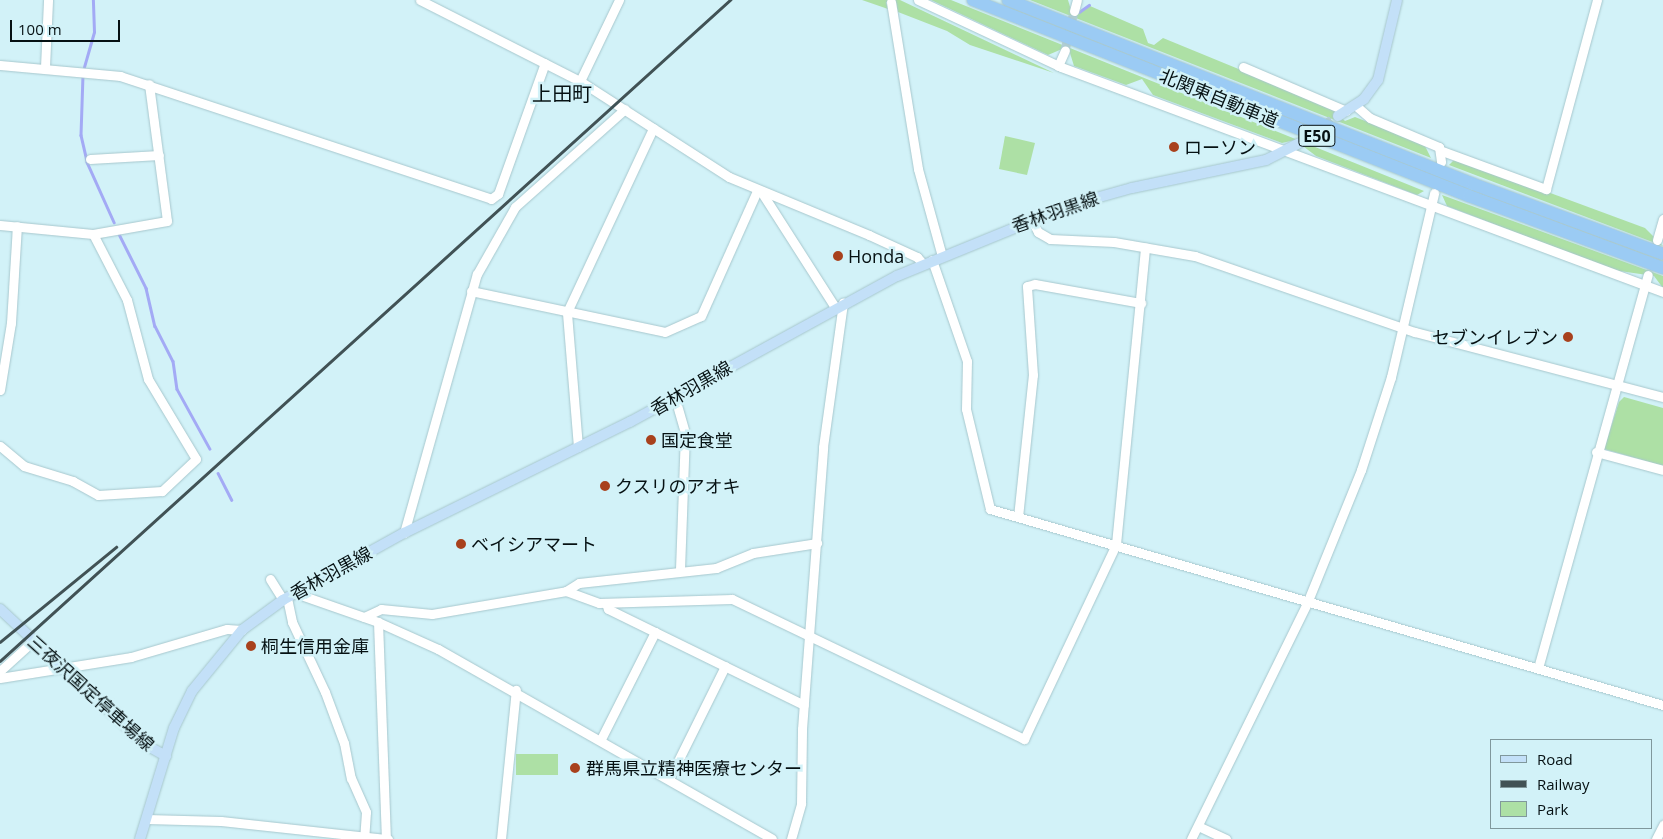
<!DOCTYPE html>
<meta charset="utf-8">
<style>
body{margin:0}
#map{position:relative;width:1663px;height:839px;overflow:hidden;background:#d2f2f8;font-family:"Open Sans","Noto Sans JP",sans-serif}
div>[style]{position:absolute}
.green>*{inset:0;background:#ade0a5}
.stream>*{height:2.5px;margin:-1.25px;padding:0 1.25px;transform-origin:1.25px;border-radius:1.25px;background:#a3aaf5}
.minor-tunnel>*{height:9px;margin-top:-4.5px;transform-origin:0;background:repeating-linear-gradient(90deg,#b3d0d6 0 9px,transparent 0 13.5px)}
.major-tunnel>*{height:10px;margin-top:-5px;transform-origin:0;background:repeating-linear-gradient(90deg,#b3d0d6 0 10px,transparent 0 15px)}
.roads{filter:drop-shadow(0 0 1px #a7c7cd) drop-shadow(0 0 1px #a7c7cd)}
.minor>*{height:9px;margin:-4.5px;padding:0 4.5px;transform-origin:4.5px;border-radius:4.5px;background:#fff}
.major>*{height:10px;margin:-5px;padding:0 5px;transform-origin:5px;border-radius:5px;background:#c3e0f8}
.highway>*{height:12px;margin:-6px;padding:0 6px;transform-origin:6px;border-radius:6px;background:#9bcbf4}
.rail>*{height:2.5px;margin:-1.25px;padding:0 1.25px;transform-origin:1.25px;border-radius:1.25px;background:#415255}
.dots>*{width:14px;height:14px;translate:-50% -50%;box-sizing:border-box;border:2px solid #d2f2f8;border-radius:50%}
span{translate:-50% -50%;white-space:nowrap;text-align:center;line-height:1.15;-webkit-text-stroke:5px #d2f2f8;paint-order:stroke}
.shield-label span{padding:1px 4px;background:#d2f2f8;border:1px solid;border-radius:4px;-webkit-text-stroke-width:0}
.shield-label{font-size:16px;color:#061113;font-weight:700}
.street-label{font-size:18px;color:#061113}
.poi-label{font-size:18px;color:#061113}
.left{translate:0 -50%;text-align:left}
.right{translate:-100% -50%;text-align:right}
.quarter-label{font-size:20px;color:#061113}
.legend{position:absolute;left:1490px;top:739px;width:162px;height:90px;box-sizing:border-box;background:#d2f2f8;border:1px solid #80989c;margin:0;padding:6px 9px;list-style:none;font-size:15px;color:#061113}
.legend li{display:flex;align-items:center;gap:10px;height:25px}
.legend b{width:25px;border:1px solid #80989c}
.scale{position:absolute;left:10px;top:20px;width:110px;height:22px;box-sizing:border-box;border:2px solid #061113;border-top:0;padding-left:6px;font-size:15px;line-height:18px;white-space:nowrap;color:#061113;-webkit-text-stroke:4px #d2f2f8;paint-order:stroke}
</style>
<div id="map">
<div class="green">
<i style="clip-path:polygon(862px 0,900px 0,1054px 73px,970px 45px,947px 31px,898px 12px,896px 2px,886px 2px,888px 9px)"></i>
<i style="clip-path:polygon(931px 0,951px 0,1424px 191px,1417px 195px,1316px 156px,1295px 140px,1282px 143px,1153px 95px,1142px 79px,1126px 85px,1074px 66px,1070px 53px,1062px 49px,1048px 55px)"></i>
<i style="clip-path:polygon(1030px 0,1068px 0,1071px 10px,1080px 13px,1090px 6px,1143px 29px,1148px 43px,1154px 45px,1163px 38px,1331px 107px,1345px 121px,1355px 117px,1424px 144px,1431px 158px)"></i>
<i style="clip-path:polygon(1005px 136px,1035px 143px,1027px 175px,999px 169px)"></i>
<i style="clip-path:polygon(1456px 158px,1645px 228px,1663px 246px,1449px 165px)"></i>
<i style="clip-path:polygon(1442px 195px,1663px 276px,1663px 288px,1654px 276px,1613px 270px,1447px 206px)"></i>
<i style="clip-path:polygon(1624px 397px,1663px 408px,1663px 466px,1604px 449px,1619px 402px)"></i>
<i style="clip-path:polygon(516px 754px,558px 754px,558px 775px,516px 775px)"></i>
</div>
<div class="stream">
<i style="left:1079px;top:12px;width:12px;rotate:-35deg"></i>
<i style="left:84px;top:67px;width:36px;rotate:-74deg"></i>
<i style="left:94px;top:32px;width:32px;rotate:-92deg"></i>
<i style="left:83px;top:75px;width:60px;rotate:91.9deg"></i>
<i style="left:81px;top:135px;width:28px;rotate:77deg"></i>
<i style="left:87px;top:162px;width:66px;rotate:65.8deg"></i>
<i style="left:118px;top:232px;width:63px;rotate:63.4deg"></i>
<i style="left:146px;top:288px;width:39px;rotate:77deg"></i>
<i style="left:155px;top:326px;width:39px;rotate:63deg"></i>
<i style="left:173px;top:361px;width:28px;rotate:82deg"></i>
<i style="left:177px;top:389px;width:68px;rotate:61.2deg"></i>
<i style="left:218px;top:473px;width:30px;rotate:63deg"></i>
</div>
<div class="minor-tunnel">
<i style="left:1065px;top:50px;width:40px;rotate:-77deg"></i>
</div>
<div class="major-tunnel">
<i style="left:1299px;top:143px;width:47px;rotate:-34.7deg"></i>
</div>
<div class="roads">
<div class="minor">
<i style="left:420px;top:0;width:179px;rotate:26.9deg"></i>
<i style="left:580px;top:81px;width:177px;rotate:32.8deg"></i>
<i style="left:729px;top:177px;width:152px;rotate:22.5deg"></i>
<i style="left:869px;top:235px;width:53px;rotate:24.6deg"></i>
<i style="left:917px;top:257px;width:9px;rotate:49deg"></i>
<i style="left:918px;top:0;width:158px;rotate:25.1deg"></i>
<i style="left:1061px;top:67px;width:643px;rotate:20.49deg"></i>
<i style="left:891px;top:2px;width:169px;rotate:80.8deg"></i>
<i style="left:918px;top:169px;width:90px;rotate:74.6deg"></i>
<i style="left:1074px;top:11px;width:11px;rotate:-75deg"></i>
<i style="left:0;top:65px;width:121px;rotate:5.2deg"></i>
<i style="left:120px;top:76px;width:391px;rotate:18.3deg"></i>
<i style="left:491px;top:199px;width:9px;rotate:-36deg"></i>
<i style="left:498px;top:194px;width:139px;rotate:-70.3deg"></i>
<i style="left:1058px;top:66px;width:17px;rotate:-66deg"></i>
<i style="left:45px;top:67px;width:67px;rotate:-87.4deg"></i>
<i style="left:1243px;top:67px;width:112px;rotate:23.1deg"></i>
<i style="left:580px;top:81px;width:90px;rotate:-64.3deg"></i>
<i style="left:1355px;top:105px;width:20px;rotate:41deg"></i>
<i style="left:1370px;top:118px;width:75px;rotate:22.8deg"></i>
<i style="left:1439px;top:147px;width:15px;rotate:82deg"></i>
<i style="left:1442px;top:151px;width:111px;rotate:20.1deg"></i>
<i style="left:1546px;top:189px;width:196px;rotate:-74.9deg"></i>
<i style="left:90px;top:159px;width:69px;rotate:-3.3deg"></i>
<i style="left:762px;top:193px;width:135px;rotate:57.4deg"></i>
<i style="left:1031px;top:219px;width:15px;rotate:62deg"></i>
<i style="left:1038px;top:232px;width:14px;rotate:30deg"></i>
<i style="left:1050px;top:239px;width:64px;rotate:2.7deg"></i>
<i style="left:1114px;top:242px;width:82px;rotate:9.8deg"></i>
<i style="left:1195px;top:256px;width:233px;rotate:19.1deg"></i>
<i style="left:1415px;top:332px;width:256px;rotate:14.7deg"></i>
<i style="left:0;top:225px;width:93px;rotate:5.5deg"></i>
<i style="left:93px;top:234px;width:74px;rotate:62.7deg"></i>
<i style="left:127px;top:300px;width:82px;rotate:75.1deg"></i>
<i style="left:148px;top:379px;width:93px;rotate:59deg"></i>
<i style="left:196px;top:459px;width:47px;rotate:136.7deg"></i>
<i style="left:162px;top:491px;width:64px;rotate:176.4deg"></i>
<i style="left:98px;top:495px;width:29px;rotate:-151deg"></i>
<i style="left:73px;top:481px;width:51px;rotate:-163deg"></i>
<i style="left:24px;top:466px;width:31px;rotate:-140deg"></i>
<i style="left:93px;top:234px;width:75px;rotate:-10deg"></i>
<i style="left:167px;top:221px;width:138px;rotate:-97.5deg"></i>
<i style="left:1657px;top:240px;width:22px;rotate:-74deg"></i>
<i style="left:932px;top:260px;width:107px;rotate:70.9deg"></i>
<i style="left:967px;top:361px;width:48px;rotate:91.2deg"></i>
<i style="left:966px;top:409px;width:103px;rotate:76.5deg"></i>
<i style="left:990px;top:509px;width:701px;rotate:16.24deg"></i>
<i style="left:471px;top:291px;width:198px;rotate:11.9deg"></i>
<i style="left:665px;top:332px;width:39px;rotate:-24deg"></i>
<i style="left:701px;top:316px;width:137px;rotate:-65.9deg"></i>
<i style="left:0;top:390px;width:68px;rotate:-80.7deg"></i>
<i style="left:11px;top:323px;width:97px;rotate:-86.5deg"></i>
<i style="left:675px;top:398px;width:36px;rotate:74deg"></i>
<i style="left:685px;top:433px;width:138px;rotate:92.1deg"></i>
<i style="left:578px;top:447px;width:135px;rotate:-94.7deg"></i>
<i style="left:567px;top:312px;width:203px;rotate:-64.9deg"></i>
<i style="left:1596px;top:452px;width:69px;rotate:15deg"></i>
<i style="left:1018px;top:517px;width:143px;rotate:-84deg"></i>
<i style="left:1033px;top:375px;width:89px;rotate:-93.9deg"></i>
<i style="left:1027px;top:286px;width:8px;rotate:-14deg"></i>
<i style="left:1035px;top:284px;width:108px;rotate:10.2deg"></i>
<i style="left:404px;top:533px;width:269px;rotate:-74.3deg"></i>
<i style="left:477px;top:274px;width:77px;rotate:-60.4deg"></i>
<i style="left:515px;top:207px;width:147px;rotate:-41.7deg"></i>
<i style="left:270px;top:579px;width:25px;rotate:58deg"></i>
<i style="left:566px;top:591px;width:35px;rotate:20deg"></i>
<i style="left:599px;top:603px;width:133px;rotate:-1.7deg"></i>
<i style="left:732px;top:599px;width:324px;rotate:25.6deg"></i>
<i style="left:1024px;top:739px;width:216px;rotate:-64.7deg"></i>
<i style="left:1116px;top:544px;width:298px;rotate:-84.4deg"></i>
<i style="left:295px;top:593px;width:88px;rotate:19.3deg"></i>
<i style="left:378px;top:622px;width:66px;rotate:24.2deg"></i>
<i style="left:438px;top:649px;width:384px;rotate:29.6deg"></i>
<i style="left:287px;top:598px;width:25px;rotate:78deg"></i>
<i style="left:292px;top:622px;width:77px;rotate:64.8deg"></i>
<i style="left:325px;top:692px;width:54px;rotate:69.6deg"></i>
<i style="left:344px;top:743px;width:36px;rotate:79deg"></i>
<i style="left:351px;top:778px;width:37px;rotate:66deg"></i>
<i style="left:366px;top:812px;width:27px;rotate:94deg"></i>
<i style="left:606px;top:603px;width:6px;rotate:72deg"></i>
<i style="left:608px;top:609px;width:218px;rotate:26.1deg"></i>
<i style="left:364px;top:617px;width:19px;rotate:-25deg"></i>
<i style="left:381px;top:609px;width:51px;rotate:5.6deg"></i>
<i style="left:432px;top:614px;width:136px;rotate:-9.7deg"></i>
<i style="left:566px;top:591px;width:15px;rotate:-32deg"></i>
<i style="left:579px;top:583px;width:138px;rotate:-6.2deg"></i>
<i style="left:716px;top:568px;width:40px;rotate:-22deg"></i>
<i style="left:753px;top:553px;width:65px;rotate:-8.9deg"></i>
<i style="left:378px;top:622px;width:217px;rotate:87.9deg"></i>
<i style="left:1538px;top:668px;width:408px;rotate:-74.4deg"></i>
<i style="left:0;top:671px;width:45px;rotate:-42.3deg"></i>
<i style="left:0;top:678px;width:133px;rotate:-9.1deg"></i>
<i style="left:131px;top:657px;width:100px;rotate:-16.3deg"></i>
<i style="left:227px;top:629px;width:15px;rotate:4deg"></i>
<i style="left:601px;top:739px;width:120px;rotate:-63.2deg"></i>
<i style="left:669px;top:779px;width:126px;rotate:-63.6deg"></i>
<i style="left:146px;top:819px;width:75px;rotate:1.5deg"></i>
<i style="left:221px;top:821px;width:168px;rotate:6.2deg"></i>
<i style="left:1198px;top:826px;width:31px;rotate:25deg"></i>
<i style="left:501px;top:839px;width:150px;rotate:-84.3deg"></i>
<i style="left:791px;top:839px;width:37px;rotate:-74deg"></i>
<i style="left:801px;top:803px;width:74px;rotate:-89.2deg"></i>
<i style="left:802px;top:729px;width:283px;rotate:-85.7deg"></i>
<i style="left:823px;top:447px;width:146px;rotate:-82.1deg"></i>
<i style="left:1191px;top:839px;width:263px;rotate:-63.8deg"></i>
<i style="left:1307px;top:603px;width:144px;rotate:-67.9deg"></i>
<i style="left:1361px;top:470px;width:98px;rotate:-72.1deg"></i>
<i style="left:1391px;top:377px;width:189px;rotate:-76.8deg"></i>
<i style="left:1656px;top:839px;width:16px;rotate:-63deg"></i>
</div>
<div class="major">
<i style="left:1338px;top:116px;width:31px;rotate:-33deg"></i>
<i style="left:1364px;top:99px;width:24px;rotate:-54deg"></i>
<i style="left:1378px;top:80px;width:82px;rotate:-76.6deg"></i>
<i style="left:0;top:609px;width:200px;rotate:43deg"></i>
<i style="left:146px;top:745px;width:23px;rotate:29deg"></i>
<i style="left:140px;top:839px;width:116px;rotate:-73deg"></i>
<i style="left:174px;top:728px;width:41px;rotate:-64.1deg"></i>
<i style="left:192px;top:691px;width:79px;rotate:-50.7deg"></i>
<i style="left:242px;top:630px;width:51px;rotate:-36.2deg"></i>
<i style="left:283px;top:600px;width:138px;rotate:-29deg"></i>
<i style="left:404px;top:533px;width:252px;rotate:-26.2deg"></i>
<i style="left:630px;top:422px;width:304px;rotate:-28.7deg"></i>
<i style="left:897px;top:276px;width:188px;rotate:-22.2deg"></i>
<i style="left:1071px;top:205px;width:63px;rotate:-15.6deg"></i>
<i style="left:1132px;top:188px;width:137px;rotate:-11.8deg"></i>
<i style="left:1266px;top:160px;width:37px;rotate:-27deg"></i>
</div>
<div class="highway">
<i style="left:973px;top:0;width:533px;rotate:21.56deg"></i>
<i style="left:1469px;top:196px;width:207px;rotate:20.4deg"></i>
<i style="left:1008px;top:0;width:500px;rotate:21.59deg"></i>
<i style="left:1473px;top:184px;width:202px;rotate:20.2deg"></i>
</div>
</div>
<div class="rail">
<i style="left:0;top:642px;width:150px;rotate:-39.3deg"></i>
<i style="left:0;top:661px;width:985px;rotate:-42.16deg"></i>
</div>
<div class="dots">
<i style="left:1174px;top:147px;background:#a8411d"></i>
<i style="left:838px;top:256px;background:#a8411d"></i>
<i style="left:1568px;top:337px;background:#a8411d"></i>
<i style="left:651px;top:440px;background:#a8411d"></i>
<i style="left:605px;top:486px;background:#a8411d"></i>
<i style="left:461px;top:544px;background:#a8411d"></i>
<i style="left:251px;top:646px;background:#a8411d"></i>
<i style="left:575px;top:768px;background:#a8411d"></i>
</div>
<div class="shield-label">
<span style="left:1317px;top:136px">E50</span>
</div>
<div class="street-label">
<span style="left:1219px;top:98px;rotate:22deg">北関東自動車道</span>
<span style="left:1055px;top:212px;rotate:-19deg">香林羽黒線</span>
<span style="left:691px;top:388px;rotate:-30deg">香林羽黒線</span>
<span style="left:331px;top:573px;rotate:-29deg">香林羽黒線</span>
<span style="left:91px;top:693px;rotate:42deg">三夜沢国定停車場線</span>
</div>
<div class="poi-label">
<span class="left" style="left:1184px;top:147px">ローソン</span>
<span class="left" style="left:848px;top:256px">Honda</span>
<span class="right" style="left:1558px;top:337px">セブンイレブン</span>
<span class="left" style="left:661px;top:440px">国定食堂</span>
<span class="left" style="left:615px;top:486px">クスリのアオキ</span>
<span class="left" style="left:471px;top:544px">ベイシアマート</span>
<span class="left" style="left:261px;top:646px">桐生信用金庫</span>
<span class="left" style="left:586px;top:768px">群馬県立精神医療センター</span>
</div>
<div class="quarter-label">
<span style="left:562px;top:93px">上田町</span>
</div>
<ul class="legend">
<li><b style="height:6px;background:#c3e0f8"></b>Road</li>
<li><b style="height:6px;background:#415255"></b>Railway</li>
<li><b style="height:14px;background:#ade0a5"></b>Park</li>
</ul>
<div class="scale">100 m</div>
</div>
